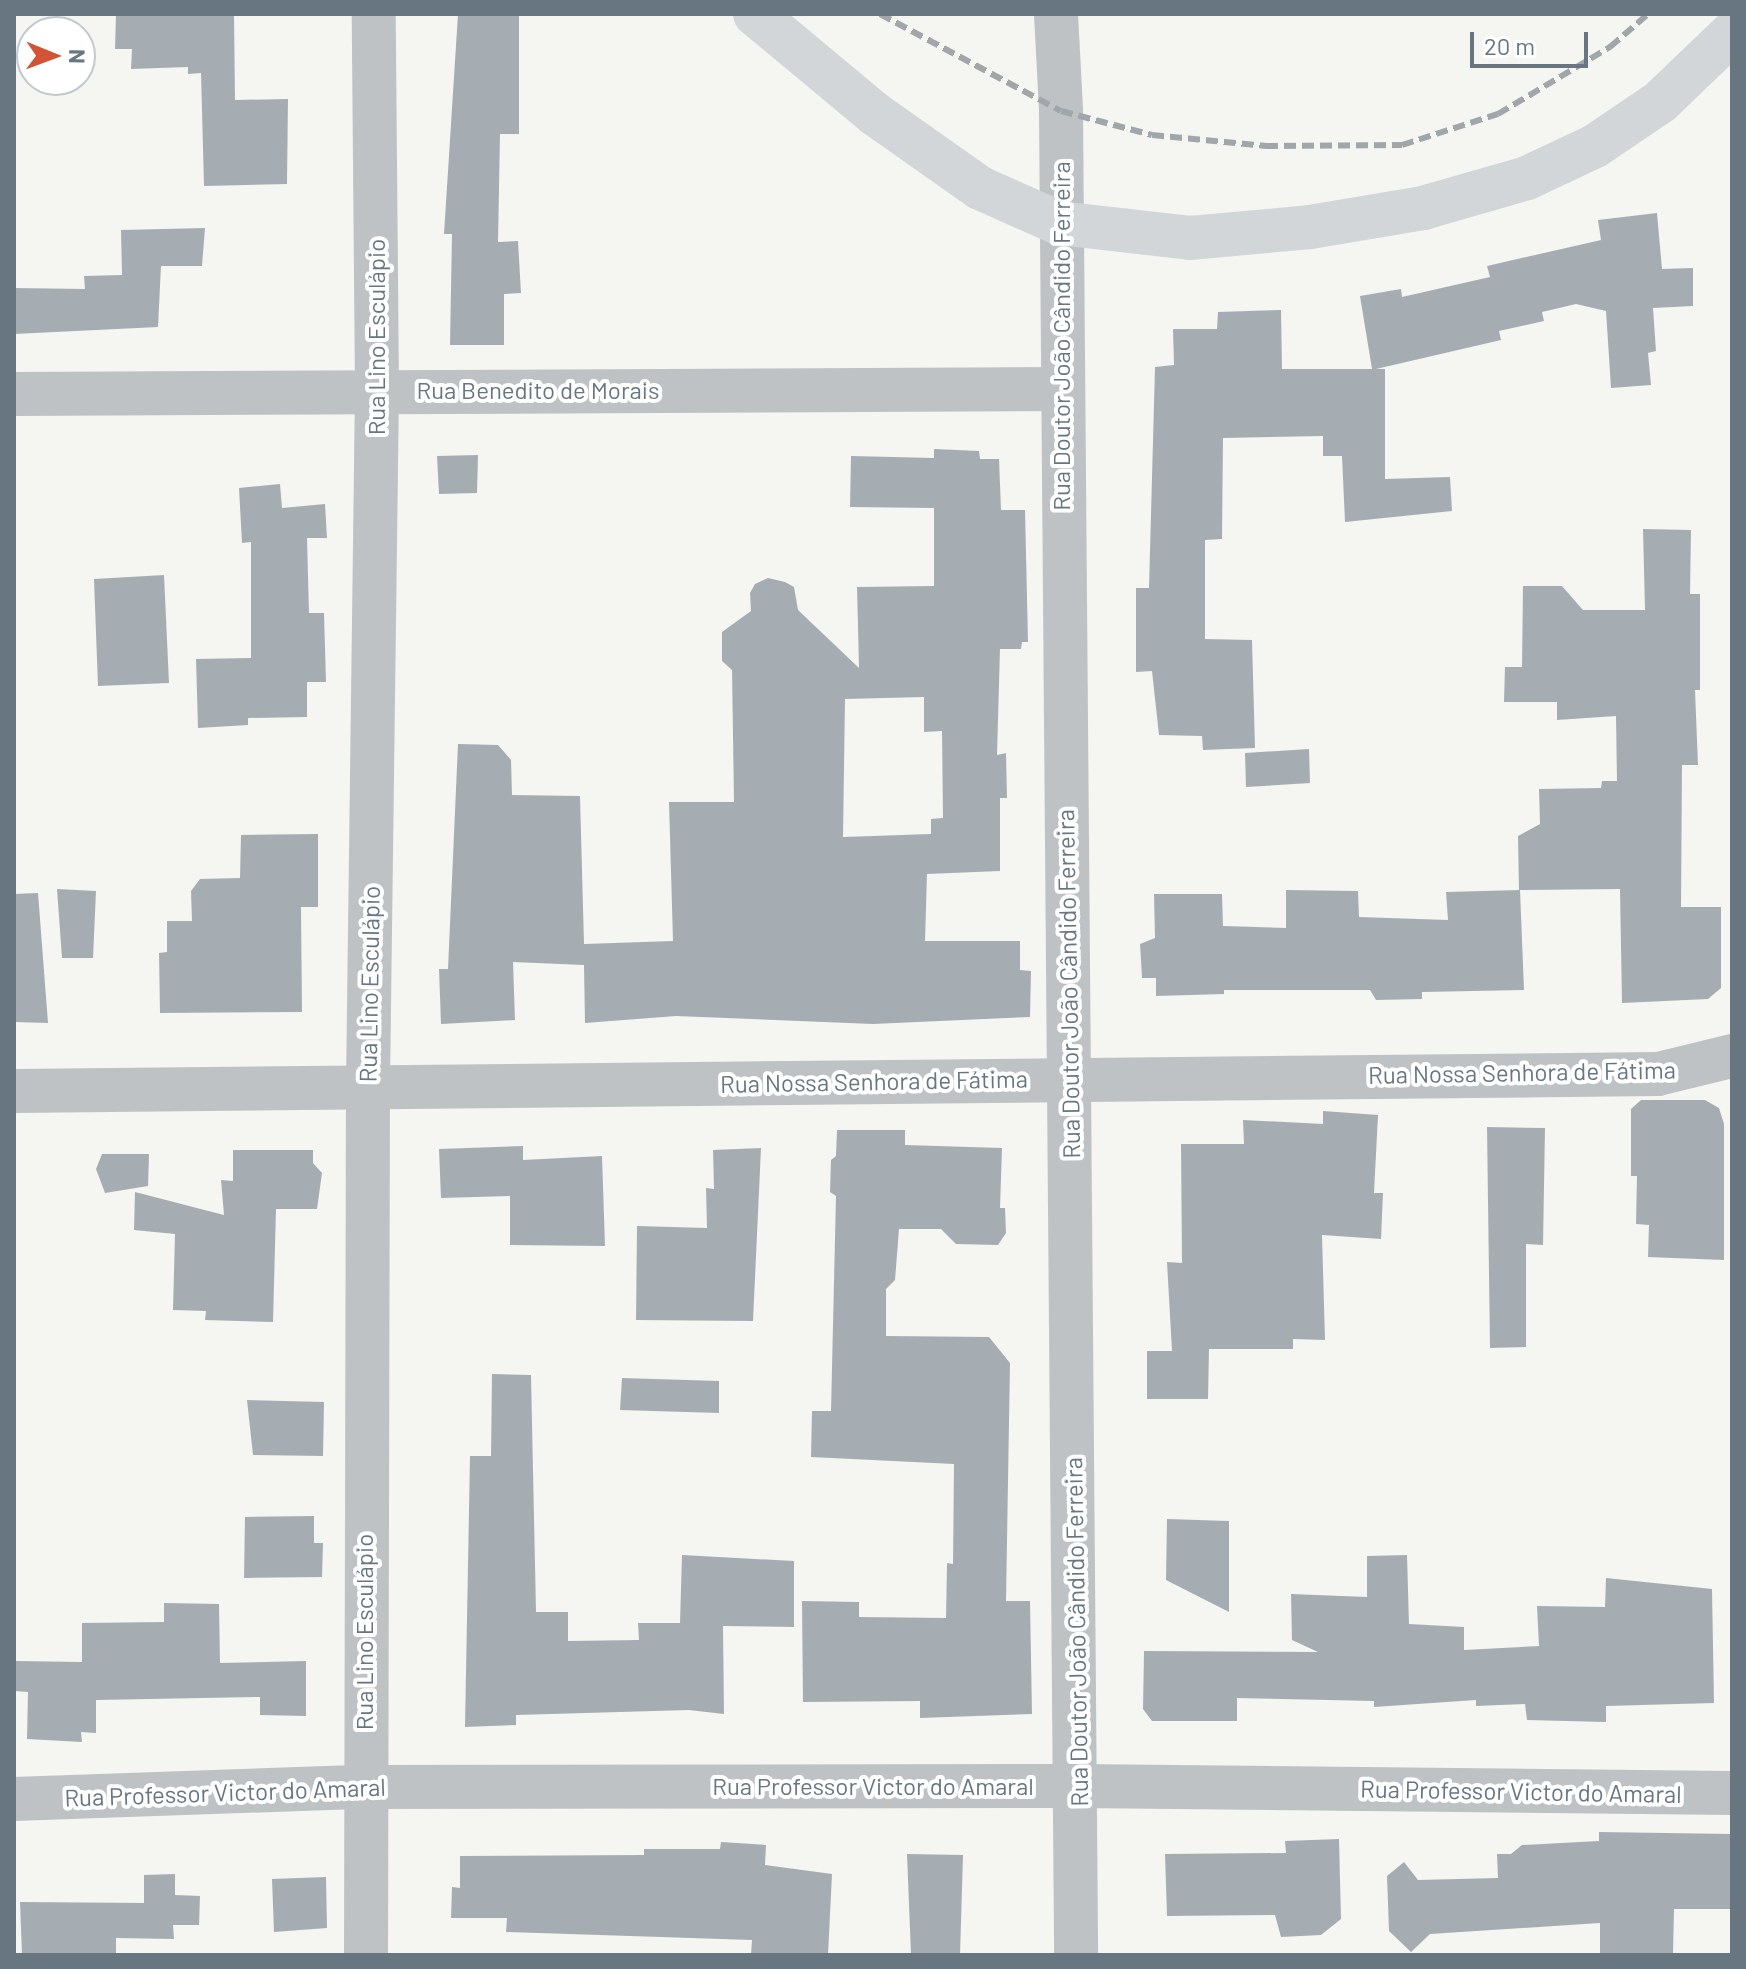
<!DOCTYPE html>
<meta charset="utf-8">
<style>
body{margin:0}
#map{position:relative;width:1746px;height:1969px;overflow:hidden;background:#f5f5f2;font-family:Barlow,sans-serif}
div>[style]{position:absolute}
.building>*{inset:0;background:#a6adb2}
.minor>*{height:44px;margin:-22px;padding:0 22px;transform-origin:22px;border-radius:22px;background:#bec2c5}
.major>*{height:44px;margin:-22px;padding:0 22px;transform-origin:22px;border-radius:22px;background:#d2d6d9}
.rail>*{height:6px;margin-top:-3px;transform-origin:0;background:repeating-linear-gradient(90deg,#a0a6aa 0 12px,transparent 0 18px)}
span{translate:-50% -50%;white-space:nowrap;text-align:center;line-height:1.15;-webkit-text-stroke:8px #fff;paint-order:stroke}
.street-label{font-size:24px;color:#677680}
.frame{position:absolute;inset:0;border:16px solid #677680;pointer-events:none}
.north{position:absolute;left:16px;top:16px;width:80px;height:80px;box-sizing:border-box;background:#fff;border:2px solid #c2c8cc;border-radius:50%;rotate:91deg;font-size:22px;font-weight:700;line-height:32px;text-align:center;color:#677680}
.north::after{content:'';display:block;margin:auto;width:28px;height:36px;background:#d25335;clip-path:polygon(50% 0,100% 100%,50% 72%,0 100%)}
.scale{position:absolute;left:1470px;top:32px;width:118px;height:36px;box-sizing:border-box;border:4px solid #677680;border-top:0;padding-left:10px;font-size:24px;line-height:28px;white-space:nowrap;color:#677680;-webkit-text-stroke:6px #fff;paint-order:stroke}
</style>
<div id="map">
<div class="building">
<i style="clip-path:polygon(116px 14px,234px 14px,235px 100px,288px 99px,287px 184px,204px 186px,201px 73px,188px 74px,188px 67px,131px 69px,132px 49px,115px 49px)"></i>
<i style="clip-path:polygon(458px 14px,519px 14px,519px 134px,500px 134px,498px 242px,518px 241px,521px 293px,504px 294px,504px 345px,450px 345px,452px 234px,444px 234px)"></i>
<i style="clip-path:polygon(1657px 213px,1662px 269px,1693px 268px,1693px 306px,1653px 308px,1656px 351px,1648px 353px,1651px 385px,1611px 388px,1606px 311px,1576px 304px,1542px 312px,1544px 321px,1499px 331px,1501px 340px,1376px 369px,1385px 369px,1385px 479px,1450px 477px,1452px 511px,1345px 522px,1342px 456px,1323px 456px,1323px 436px,1223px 438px,1222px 539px,1205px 540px,1205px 639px,1252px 640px,1255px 748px,1203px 750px,1202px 736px,1159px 735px,1152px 671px,1136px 672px,1136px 588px,1149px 588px,1155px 367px,1174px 365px,1173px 329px,1217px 329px,1218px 312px,1281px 310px,1282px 369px,1372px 369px,1360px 296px,1401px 289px,1402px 297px,1490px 277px,1487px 266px,1601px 240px,1598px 220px)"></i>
<i style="clip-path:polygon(205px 228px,202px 266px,161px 266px,158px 327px,14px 334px,14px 288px,85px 289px,84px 276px,122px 275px,121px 230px)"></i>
<i style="clip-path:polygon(evenodd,934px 449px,979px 451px,980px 459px,999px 459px,1001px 510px,1025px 510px,1028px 642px,1022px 642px,1021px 649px,1000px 649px,997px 755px,1006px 753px,1007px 798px,1000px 798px,1000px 871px,927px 874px,925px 941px,1020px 941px,1020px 970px,1031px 971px,1030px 1017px,873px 1024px,676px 1016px,585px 1023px,584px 965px,513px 962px,515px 1020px,441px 1024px,439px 969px,448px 969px,458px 744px,498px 745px,511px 760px,512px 795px,580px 796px,584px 944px,673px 941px,669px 802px,734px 802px,732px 670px,722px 661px,722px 632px,751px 611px,750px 593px,755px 584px,768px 578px,785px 582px,794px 587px,798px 610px,859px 668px,857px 587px,934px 586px,934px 508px,850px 507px,851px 456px,934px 458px,934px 449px,924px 697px,924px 732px,942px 731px,943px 818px,931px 819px,931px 834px,843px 837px,845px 699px,924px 697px)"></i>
<i style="clip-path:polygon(478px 455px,477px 493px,439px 494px,437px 456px)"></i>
<i style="clip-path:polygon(280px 484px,282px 508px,325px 504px,327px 538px,307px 538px,309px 613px,324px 613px,326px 682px,307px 682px,307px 717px,248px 718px,248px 725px,198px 728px,196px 659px,251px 658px,251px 542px,242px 543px,239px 488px)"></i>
<i style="clip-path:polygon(1643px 529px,1691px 530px,1690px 594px,1700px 594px,1700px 690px,1695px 690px,1698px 765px,1682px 765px,1681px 907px,1721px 907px,1721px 988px,1708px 999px,1622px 1003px,1620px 889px,1519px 890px,1518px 836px,1540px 824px,1539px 789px,1601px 788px,1602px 781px,1617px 781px,1616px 716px,1557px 720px,1557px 702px,1504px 702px,1505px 667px,1522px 667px,1523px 586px,1562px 586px,1583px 610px,1645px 610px)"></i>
<i style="clip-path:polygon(164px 575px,169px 683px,98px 686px,94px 579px)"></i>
<i style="clip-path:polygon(1309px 749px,1310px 783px,1246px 787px,1245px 753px)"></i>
<i style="clip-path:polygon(318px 834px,318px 907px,301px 907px,302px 1012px,160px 1013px,159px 953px,167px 952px,167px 921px,192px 921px,191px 891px,200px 879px,240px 878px,241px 835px)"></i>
<i style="clip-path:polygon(57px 889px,96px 891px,93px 958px,62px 958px)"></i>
<i style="clip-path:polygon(1286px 890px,1358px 891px,1359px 917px,1448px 920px,1446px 892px,1520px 890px,1524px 990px,1422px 992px,1422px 999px,1376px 1000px,1370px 990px,1224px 990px,1224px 994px,1156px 996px,1156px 978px,1142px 978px,1140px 944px,1155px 938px,1154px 894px,1222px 894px,1223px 926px,1286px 928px)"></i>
<i style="clip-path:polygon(38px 893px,48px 1023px,14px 1022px,14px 894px)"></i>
<i style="clip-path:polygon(1641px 1100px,1705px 1100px,1719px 1108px,1724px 1124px,1724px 1260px,1648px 1257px,1649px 1225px,1636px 1224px,1637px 1176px,1631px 1176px,1631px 1109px)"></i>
<i style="clip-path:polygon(1323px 1111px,1378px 1115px,1374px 1193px,1383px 1193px,1381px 1239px,1322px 1235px,1325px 1340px,1293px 1339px,1293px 1349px,1209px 1349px,1208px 1399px,1147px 1399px,1147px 1351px,1172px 1351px,1167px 1262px,1182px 1263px,1181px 1144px,1244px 1144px,1243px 1120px,1323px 1124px)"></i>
<i style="clip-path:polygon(1487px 1127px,1545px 1128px,1543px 1245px,1526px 1244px,1526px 1347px,1490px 1348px)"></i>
<i style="clip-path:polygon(837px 1130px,905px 1130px,905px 1145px,1002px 1148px,1000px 1208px,1005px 1208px,1006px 1233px,998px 1245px,956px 1244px,941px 1229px,899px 1229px,895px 1280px,886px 1289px,886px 1336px,989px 1337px,1010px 1363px,1006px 1601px,1030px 1601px,1032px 1714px,920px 1718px,920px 1701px,803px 1702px,802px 1601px,859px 1602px,859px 1617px,946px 1618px,947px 1563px,953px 1564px,954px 1464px,811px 1457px,812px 1411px,831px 1411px,836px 1196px,830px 1192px,831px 1160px,836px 1156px)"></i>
<i style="clip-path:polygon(523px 1146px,523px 1160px,602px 1156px,605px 1246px,510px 1245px,510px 1196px,441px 1198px,439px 1149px)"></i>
<i style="clip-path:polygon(761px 1148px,753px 1321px,636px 1320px,637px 1226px,707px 1228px,706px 1188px,714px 1189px,713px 1150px)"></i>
<i style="clip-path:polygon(233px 1150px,313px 1150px,313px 1163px,322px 1173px,317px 1209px,276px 1209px,273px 1322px,205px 1320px,206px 1311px,173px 1310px,175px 1234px,134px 1230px,135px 1192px,224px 1215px,221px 1180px,233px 1181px)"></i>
<i style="clip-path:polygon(102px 1154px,149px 1154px,148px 1186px,105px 1193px,96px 1169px)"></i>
<i style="clip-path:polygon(492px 1374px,531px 1375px,536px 1612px,568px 1612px,568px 1641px,639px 1640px,638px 1623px,680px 1623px,682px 1555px,794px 1561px,794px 1627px,723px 1626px,724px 1714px,689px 1710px,516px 1715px,516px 1725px,465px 1727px,470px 1456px,491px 1456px)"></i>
<i style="clip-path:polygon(622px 1378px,719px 1381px,719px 1413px,620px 1410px)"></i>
<i style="clip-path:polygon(247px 1400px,324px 1402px,323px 1456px,253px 1455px)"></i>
<i style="clip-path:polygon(314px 1516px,314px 1543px,323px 1543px,322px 1577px,244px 1578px,245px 1517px)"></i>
<i style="clip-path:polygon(1167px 1519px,1229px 1521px,1229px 1612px,1166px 1580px)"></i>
<i style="clip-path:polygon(1407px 1555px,1409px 1624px,1464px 1627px,1464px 1650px,1539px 1646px,1537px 1606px,1605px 1607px,1606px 1578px,1712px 1589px,1714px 1703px,1606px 1706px,1606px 1722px,1527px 1720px,1525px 1704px,1476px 1706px,1476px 1700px,1374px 1707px,1374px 1701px,1237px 1698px,1237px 1721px,1152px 1721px,1143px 1709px,1144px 1651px,1318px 1652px,1292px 1640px,1291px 1594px,1367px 1597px,1367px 1556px)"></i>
<i style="clip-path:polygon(164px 1603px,219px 1604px,220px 1663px,306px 1661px,306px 1716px,260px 1715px,260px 1697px,96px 1700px,96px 1733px,81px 1732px,82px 1742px,27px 1739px,28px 1692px,14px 1691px,14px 1661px,82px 1662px,82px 1623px,164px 1622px)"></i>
<i style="clip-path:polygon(1599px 1832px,1732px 1834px,1732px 1909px,1674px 1909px,1673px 1953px,1600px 1955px,1600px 1923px,1430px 1934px,1411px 1952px,1389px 1931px,1387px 1876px,1404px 1862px,1418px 1880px,1498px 1878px,1497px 1854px,1511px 1854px,1522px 1845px,1599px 1841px)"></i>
<i style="clip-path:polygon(1339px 1839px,1341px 1919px,1321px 1935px,1281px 1937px,1275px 1915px,1167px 1916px,1165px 1854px,1286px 1853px,1285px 1841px)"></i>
<i style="clip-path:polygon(721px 1842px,766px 1845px,765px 1865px,832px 1874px,828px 1955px,751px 1955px,752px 1940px,506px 1932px,507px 1918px,451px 1918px,452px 1887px,460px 1888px,460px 1856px,644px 1855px,644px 1849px,720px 1849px)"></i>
<i style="clip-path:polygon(907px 1854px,963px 1855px,960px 1955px,911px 1955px)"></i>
<i style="clip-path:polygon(175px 1874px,175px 1895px,200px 1896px,199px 1925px,173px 1925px,174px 1939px,116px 1938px,116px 1955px,22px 1955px,20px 1902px,144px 1903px,144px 1875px)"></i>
<i style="clip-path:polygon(326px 1877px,327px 1928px,274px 1932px,272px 1879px)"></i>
</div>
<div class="minor">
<i style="left:1056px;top:14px;width:97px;rotate:87deg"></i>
<i style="left:1061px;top:111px;width:1844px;rotate:89.53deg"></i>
<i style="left:14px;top:394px;width:1047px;rotate:-0.27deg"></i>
<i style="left:14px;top:1091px;width:1644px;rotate:-0.59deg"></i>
<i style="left:1658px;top:1074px;width:76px;rotate:-13.7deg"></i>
<i style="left:14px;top:1799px;width:349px;rotate:-2deg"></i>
<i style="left:363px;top:1787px;width:715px;rotate:-0.08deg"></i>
<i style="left:1078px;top:1786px;width:654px;rotate:0.61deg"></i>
<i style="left:366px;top:1955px;width:869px;rotate:-89.87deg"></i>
<i style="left:368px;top:1086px;width:695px;rotate:-89.26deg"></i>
<i style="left:377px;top:391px;width:377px;rotate:-90.5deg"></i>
</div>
<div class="major">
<i style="left:755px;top:14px;width:156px;rotate:39.8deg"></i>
<i style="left:875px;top:114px;width:128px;rotate:35.2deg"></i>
<i style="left:980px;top:188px;width:86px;rotate:23.9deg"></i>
<i style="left:1059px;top:223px;width:132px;rotate:6.5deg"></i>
<i style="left:1190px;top:238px;width:121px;rotate:-5.2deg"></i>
<i style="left:1310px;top:227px;width:115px;rotate:-9.5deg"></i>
<i style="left:1423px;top:208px;width:108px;rotate:-16.1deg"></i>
<i style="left:1527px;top:178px;width:75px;rotate:-25.2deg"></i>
<i style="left:1595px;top:146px;width:78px;rotate:-34.1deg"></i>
<i style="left:1660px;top:102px;width:100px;rotate:-43.8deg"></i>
</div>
<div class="rail">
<i style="left:880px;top:14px;width:205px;rotate:28.2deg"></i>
<i style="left:1061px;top:111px;width:94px;rotate:14.8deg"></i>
<i style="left:1152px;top:135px;width:115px;rotate:5.5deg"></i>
<i style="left:1266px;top:146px;width:136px;rotate:-0.4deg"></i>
<i style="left:1402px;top:145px;width:101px;rotate:-17.9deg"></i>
<i style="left:1498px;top:114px;width:131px;rotate:-30.9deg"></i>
<i style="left:1610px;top:47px;width:50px;rotate:-41deg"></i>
</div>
<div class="street-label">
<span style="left:1061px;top:336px;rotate:-90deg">Rua Doutor João Cândido Ferreira</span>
<span style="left:376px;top:337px;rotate:-90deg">Rua Lino Esculápio</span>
<span style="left:538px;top:390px">Rua Benedito de Morais</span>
<span style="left:369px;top:984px;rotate:-89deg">Rua Lino Esculápio</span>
<span style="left:1068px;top:984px;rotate:-91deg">Rua Doutor João Cândido Ferreira</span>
<span style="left:1522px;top:1072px;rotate:-1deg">Rua Nossa Senhora de Fátima</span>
<span style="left:874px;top:1081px;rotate:-1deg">Rua Nossa Senhora de Fátima</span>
<span style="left:364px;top:1632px;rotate:-90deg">Rua Lino Esculápio</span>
<span style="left:1076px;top:1632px;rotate:-91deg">Rua Doutor João Cândido Ferreira</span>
<span style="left:873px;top:1786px">Rua Professor Victor do Amaral</span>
<span style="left:1521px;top:1791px;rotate:1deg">Rua Professor Victor do Amaral</span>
<span style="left:225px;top:1792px;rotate:-2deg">Rua Professor Victor do Amaral</span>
</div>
<div class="frame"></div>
<div class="north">N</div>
<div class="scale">20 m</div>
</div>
